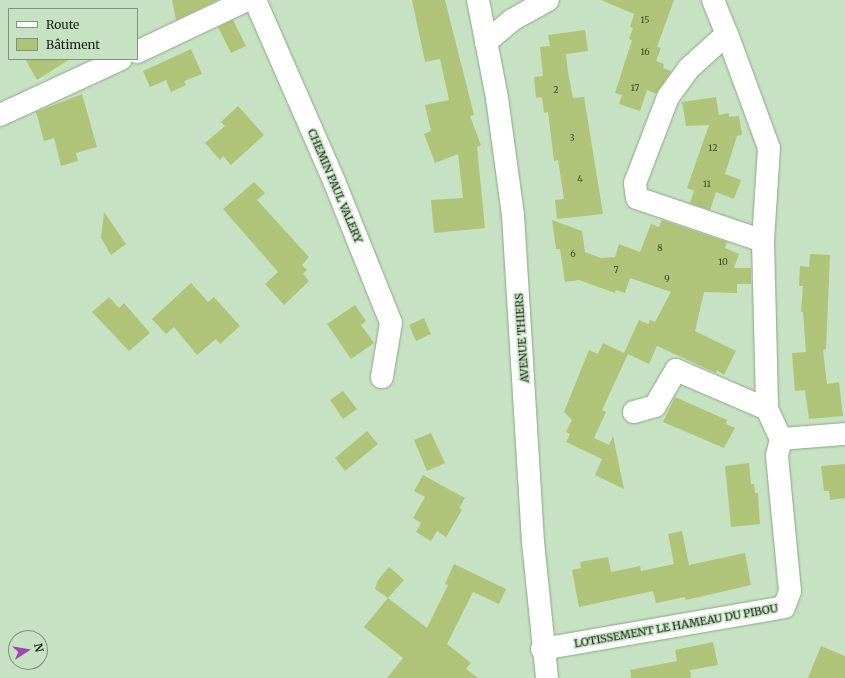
<!DOCTYPE html>
<meta charset="utf-8">
<style>
body{margin:0}
#map{position:relative;width:845px;height:678px;overflow:hidden;background:#c6e2c2;font-family:Merriweather,serif}
div>[style]{position:absolute}
.building>*{inset:0;background:#afc479}
.roads{filter:drop-shadow(0 0 1px #8ba687) drop-shadow(0 0 1px #8ba687)}
.minor>*{height:22px;margin:-11px;padding:0 11px;transform-origin:11px;border-radius:11px;background:#fff}
.major>*{height:22px;margin:-11px;padding:0 11px;transform-origin:11px;border-radius:11px;background:#fff}
span{translate:-50% -50%;white-space:nowrap;text-align:center;line-height:1.15;-webkit-text-stroke:3px #c6e2c2;paint-order:stroke}
.number-label{font-size:9px;color:#3c482c}
.number-label span{-webkit-text-stroke-width:0}
.street-label{font-size:11px;color:#151f13}
.legend{position:absolute;left:8px;top:8px;width:130px;height:52px;box-sizing:border-box;background:#c6e2c2;border:1px solid #7f947c;margin:0;padding:5px 7px;list-style:none;font-size:12px;color:#151f13}
.legend li{display:flex;align-items:center;gap:8px;height:20px}
.legend b{width:20px;border:1px solid #7f947c}
.north{position:absolute;left:8px;top:630px;width:40px;height:40px;box-sizing:border-box;background:#c6e2c2;border:1px solid #7f947c;border-radius:50%;rotate:78deg;font-size:11px;font-weight:700;line-height:16px;text-align:center;color:#151f13}
.north::after{content:'';display:block;margin:auto;width:14px;height:18px;background:#a146b1;clip-path:polygon(50% 0,100% 100%,50% 72%,0 100%)}
</style>
<div id="map">
<div class="building">
<i style="clip-path:polygon(172px 0,218px 0,176px 20px)"></i>
<i style="clip-path:polygon(412px 0,445px 0,474px 115px,470px 116px,481px 145px,477px 147px,485px 228px,434px 233px,431px 200px,463px 198px,458px 154px,435px 163px,424px 134px,431px 131px,425px 105px,449px 100px,440px 59px,425px 62px)"></i>
<i style="clip-path:polygon(601px 0,674px 0,657px 47px,661px 48px,656px 61px,664px 64px,663px 68px,671px 71px,656px 94px,647px 90px,640px 111px,619px 104px,622px 95px,615px 93px,632px 40px,629px 39px,633px 28px,630px 27px,634px 14px)"></i>
<i style="clip-path:polygon(233px 20px,246px 46px,231px 53px,218px 27px)"></i>
<i style="clip-path:polygon(585px 30px,588px 51px,566px 54px,568px 72px,573px 98px,584px 97px,603px 214px,557px 219px,555px 200px,564px 199px,558px 160px,554px 161px,548px 112px,544px 113px,542px 97px,536px 98px,534px 77px,543px 76px,540px 47px,550px 46px,548px 35px)"></i>
<i style="clip-path:polygon(191px 49px,202px 74px,184px 81px,186px 85px,171px 92px,166px 80px,150px 87px,143px 71px)"></i>
<i style="clip-path:polygon(25px 59px,70px 59px,37px 80px)"></i>
<i style="clip-path:polygon(82px 94px,97px 147px,76px 153px,78px 161px,61px 166px,54px 138px,44px 141px,36px 112px)"></i>
<i style="clip-path:polygon(716px 97px,719px 115px,729px 113px,729px 117px,739px 116px,742px 135px,737px 136px,725px 174px,741px 180px,734px 199px,716px 192px,710px 210px,690px 203px,694px 191px,687px 188px,709px 125px,686px 126px,682px 102px)"></i>
<i style="clip-path:polygon(238px 106px,264px 135px,231px 165px,223px 156px,220px 160px,205px 143px,225px 126px,221px 122px)"></i>
<i style="clip-path:polygon(254px 182px,265px 193px,257px 200px,309px 257px,302px 265px,307px 270px,303px 274px,309px 281px,284px 305px,265px 284px,278px 272px,223px 209px)"></i>
<i style="clip-path:polygon(104px 212px,126px 244px,111px 255px,101px 238px)"></i>
<i style="clip-path:polygon(552px 220px,582px 231px,585px 252px,601px 258px,615px 257px,619px 244px,640px 252px,651px 224px,659px 227px,662px 220px,727px 242px,725px 248px,739px 254px,734px 268px,751px 268px,751px 284px,737px 284px,737px 293px,704px 292px,695px 331px,736px 351px,724px 375px,717px 370px,716px 373px,657px 346px,649px 364px,628px 354px,602px 410px,606px 412px,594px 438px,609px 445px,613px 436px,624px 489px,595px 475px,602px 459px,566px 442px,570px 434px,566px 432px,572px 420px,564px 412px,589px 350px,598px 354px,603px 343px,624px 353px,639px 320px,648px 324px,650px 320px,655px 322px,671px 292px,630px 278px,625px 293px,616px 290px,615px 293px,579px 280px,565px 282px,560px 249px,556px 249px)"></i>
<i style="clip-path:polygon(810px 254px,830px 255px,826px 349px,823px 350px,827px 384px,839px 382px,843px 416px,809px 419px,805px 390px,795px 391px,792px 353px,806px 352px,803px 312px,801px 312px,803px 286px,799px 286px,800px 266px,809px 267px)"></i>
<i style="clip-path:polygon(191px 283px,208px 302px,214px 297px,240px 326px,220px 344px,216px 339px,197px 355px,174px 327px,166px 334px,152px 319px)"></i>
<i style="clip-path:polygon(109px 297px,119px 308px,124px 303px,150px 333px,129px 351px,92px 312px)"></i>
<i style="clip-path:polygon(355px 305px,366px 321px,361px 325px,374px 343px,351px 359px,327px 324px)"></i>
<i style="clip-path:polygon(424px 318px,431px 334px,416px 341px,409px 325px)"></i>
<i style="clip-path:polygon(343px 391px,357px 409px,343px 419px,330px 400px)"></i>
<i style="clip-path:polygon(675px 397px,727px 420px,726px 424px,735px 428px,724px 448px,663px 422px)"></i>
<i style="clip-path:polygon(367px 431px,378px 444px,345px 471px,335px 458px)"></i>
<i style="clip-path:polygon(431px 433px,445px 463px,427px 471px,414px 440px)"></i>
<i style="clip-path:polygon(749px 463px,751px 484px,754px 484px,755px 493px,758px 493px,760px 524px,731px 527px,725px 466px)"></i>
<i style="clip-path:polygon(845px 464px,845px 498px,830px 500px,829px 491px,824px 491px,821px 466px)"></i>
<i style="clip-path:polygon(423px 475px,465px 498px,459px 508px,462px 510px,446px 537px,437px 531px,431px 541px,416px 532px,421px 523px,413px 518px,425px 497px,414px 491px)"></i>
<i style="clip-path:polygon(682px 531px,689px 565px,745px 553px,751px 585px,686px 600px,685px 597px,656px 603px,653px 591px,579px 607px,572px 570px,581px 568px,580px 562px,608px 557px,611px 572px,640px 566px,641px 571px,674px 564px,668px 534px)"></i>
<i style="clip-path:polygon(454px 564px,506px 589px,499px 604px,473px 592px,447px 644px,471px 663px,466px 669px,478px 678px,387px 678px,403px 658px,364px 627px,388px 598px,375px 589px,378px 580px,389px 567px,404px 580px,388px 598px,427px 628px,448px 585px,445px 584px)"></i>
<i style="clip-path:polygon(713px 642px,718px 665px,690px 670px,691px 678px,631px 678px,630px 670px,677px 661px,675px 650px)"></i>
<i style="clip-path:polygon(821px 646px,845px 656px,845px 678px,808px 678px)"></i>
</div>
<div class="roads">
<div class="minor">
<i style="left:255px;top:0;width:197px;rotate:66.4deg"></i>
<i style="left:334px;top:181px;width:153px;rotate:68.1deg"></i>
<i style="left:391px;top:323px;width:55px;rotate:99.5deg"></i>
<i style="left:713px;top:0;width:37px;rotate:68deg"></i>
<i style="left:727px;top:34px;width:121px;rotate:69.8deg"></i>
<i style="left:769px;top:148px;width:93px;rotate:93.7deg"></i>
<i style="left:763px;top:241px;width:133px;rotate:-161.2deg"></i>
<i style="left:637px;top:198px;width:15px;rotate:-98deg"></i>
<i style="left:635px;top:183px;width:92px;rotate:-69deg"></i>
<i style="left:668px;top:97px;width:34px;rotate:-54deg"></i>
<i style="left:688px;top:69px;width:52px;rotate:-41.9deg"></i>
<i style="left:137px;top:52px;width:122px;rotate:-25.3deg"></i>
<i style="left:0;top:115px;width:133px;rotate:-24.8deg"></i>
<i style="left:763px;top:241px;width:168px;rotate:88.6deg"></i>
<i style="left:781px;top:439px;width:64px;rotate:-4.5deg"></i>
<i style="left:542px;top:649px;width:246px;rotate:-9.8deg"></i>
<i style="left:784px;top:607px;width:17px;rotate:-69deg"></i>
<i style="left:790px;top:591px;width:136px;rotate:-95.5deg"></i>
<i style="left:777px;top:456px;width:17px;rotate:-77deg"></i>
<i style="left:781px;top:439px;width:33px;rotate:-115deg"></i>
<i style="left:767px;top:409px;width:99px;rotate:-156.8deg"></i>
<i style="left:676px;top:370px;width:42px;rotate:120.3deg"></i>
<i style="left:655px;top:406px;width:22px;rotate:164deg"></i>
</div>
<div class="major">
<i style="left:478px;top:0;width:100px;rotate:79deg"></i>
<i style="left:497px;top:98px;width:118px;rotate:82.2deg"></i>
<i style="left:513px;top:215px;width:328px;rotate:86.5deg"></i>
<i style="left:533px;top:542px;width:137px;rotate:84.1deg"></i>
<i style="left:486px;top:42px;width:34px;rotate:-40deg"></i>
<i style="left:512px;top:20px;width:41px;rotate:-29.1deg"></i>
</div>
</div>
<div class="number-label">
<span style="left:645px;top:20px">15</span>
<span style="left:645px;top:52px">16</span>
<span style="left:635px;top:88px">17</span>
<span style="left:556px;top:90px">2</span>
<span style="left:572px;top:138px">3</span>
<span style="left:713px;top:148px">12</span>
<span style="left:580px;top:179px">4</span>
<span style="left:707px;top:184px">11</span>
<span style="left:660px;top:248px">8</span>
<span style="left:573px;top:254px">6</span>
<span style="left:723px;top:262px">10</span>
<span style="left:616px;top:270px">7</span>
<span style="left:667px;top:279px">9</span>
</div>
<div class="street-label">
<span style="left:335px;top:186px;rotate:67deg">CHEMIN PAUL VALERY</span>
<span style="left:522px;top:338px;rotate:-94deg">AVENUE THIERS</span>
<span style="left:676px;top:626px;rotate:-10deg">LOTISSEMENT LE HAMEAU DU PIBOU</span>
</div>
<ul class="legend">
<li><b style="height:5px;background:#fff"></b>Route</li>
<li><b style="height:11px;background:#afc479"></b>Bâtiment</li>
</ul>
<div class="north">N</div>
</div>
